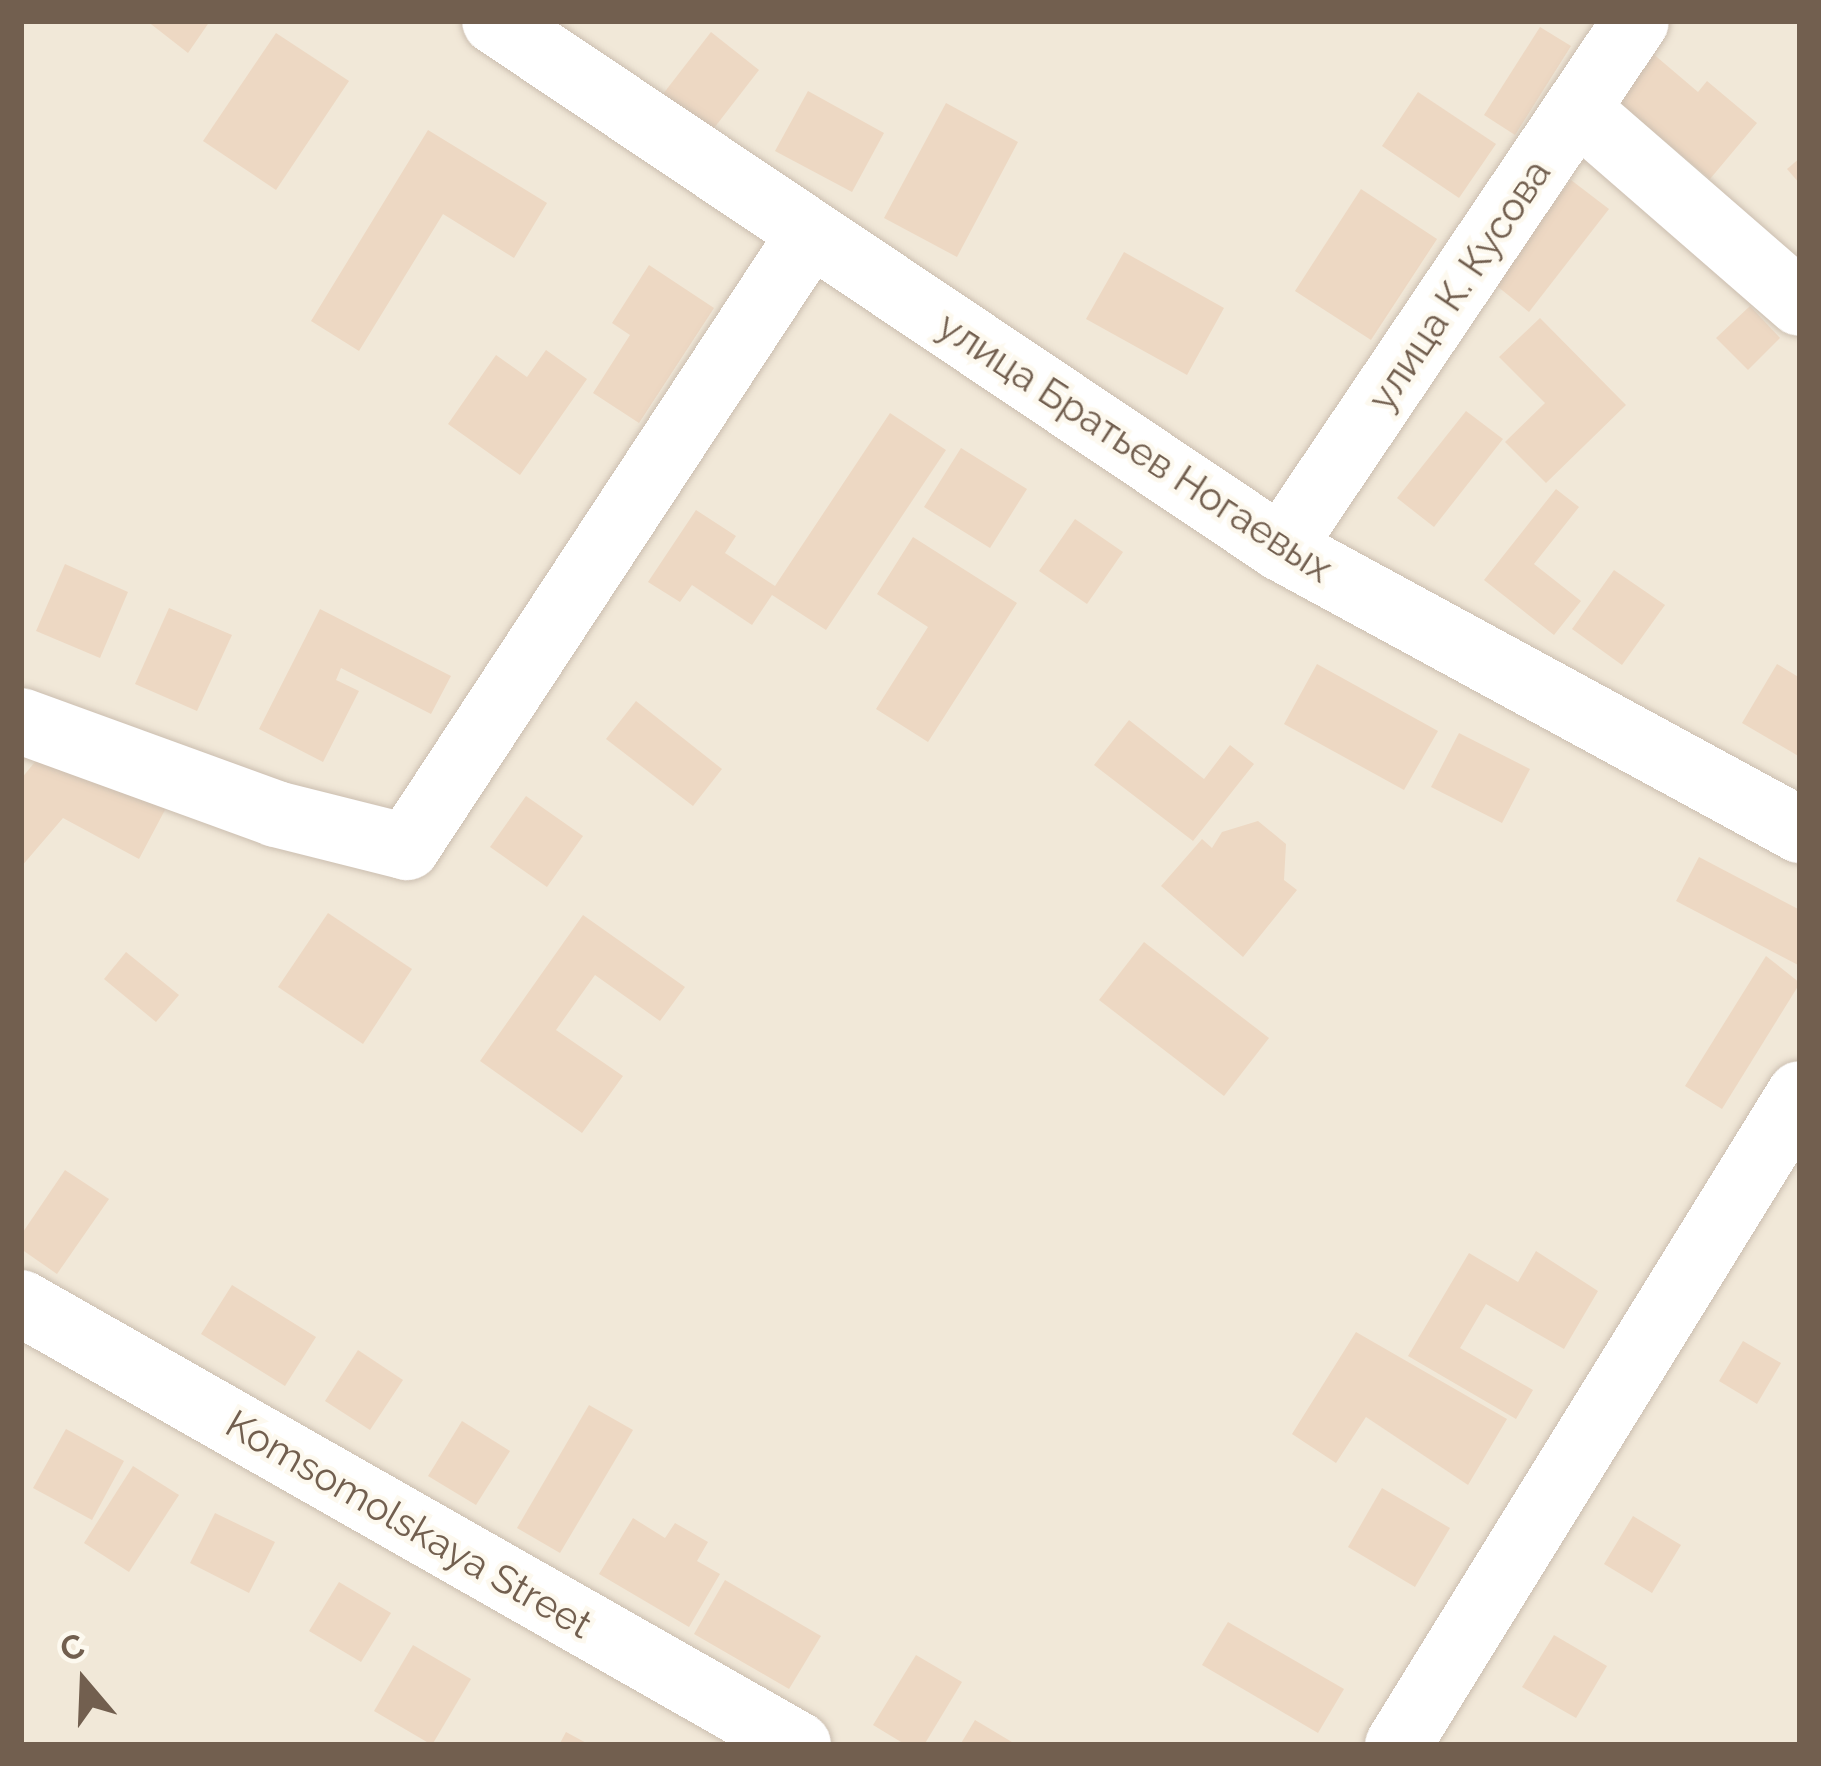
<!DOCTYPE html>
<meta charset="utf-8">
<style>
body{margin:0}
#map{position:relative;width:1821px;height:1766px;overflow:hidden;background:#faf5e9;font-family:Raleway,sans-serif}
div>[style]{position:absolute}
.residential>*{inset:0;background:#f1e8d8}
.building>*{inset:0;background:#edd8c3}
.roads{filter:drop-shadow(0 0 3px #cbbeb0) drop-shadow(0 0 3px #cbbeb0)}
.minor>*{height:66px;margin:-33px;padding:0 33px;transform-origin:33px;border-radius:33px;background:#fff}
span{translate:-50% -50%;white-space:nowrap;text-align:center;line-height:1.15;-webkit-text-stroke:9px #fdf9ef;paint-order:stroke}
.street-label{font-size:39px;color:#725f4f}
.frame{position:absolute;inset:0;border:24px solid #725f4f;pointer-events:none}
.north{position:absolute;left:24px;top:1622px;width:120px;height:120px;-webkit-text-stroke:9px #fdf9ef;paint-order:stroke;rotate:341deg;font-size:33px;font-weight:700;line-height:48px;text-align:center;color:#725f4f}
.north::after{content:'';display:block;margin:auto;width:42px;height:54px;background:#725f4f;clip-path:polygon(50% 0,100% 100%,50% 72%,0 100%)}
</style>
<div id="map">
<div class="residential">
<i style="clip-path:polygon(21px 21px,1800px 21px,1800px 1745px,21px 1745px)"></i>
</div>
<div class="building">
<i style="clip-path:polygon(147px 21px,210px 21px,188px 53px)"></i>
<i style="clip-path:polygon(1540px 27px,1571px 46px,1515px 135px,1484px 115px)"></i>
<i style="clip-path:polygon(711px 32px,759px 70px,711px 132px,663px 94px)"></i>
<i style="clip-path:polygon(276px 33px,349px 81px,276px 190px,203px 141px)"></i>
<i style="clip-path:polygon(1651px 52px,1698px 92px,1707px 81px,1757px 123px,1710px 179px,1613px 98px)"></i>
<i style="clip-path:polygon(808px 91px,884px 133px,852px 192px,775px 151px)"></i>
<i style="clip-path:polygon(1418px 92px,1496px 144px,1459px 198px,1382px 146px)"></i>
<i style="clip-path:polygon(946px 103px,1018px 142px,957px 257px,884px 218px)"></i>
<i style="clip-path:polygon(428px 130px,547px 203px,514px 258px,443px 214px,359px 351px,311px 321px)"></i>
<i style="clip-path:polygon(1800px 158px,1800px 184px,1787px 169px)"></i>
<i style="clip-path:polygon(1571px 180px,1609px 209px,1529px 312px,1492px 282px)"></i>
<i style="clip-path:polygon(1361px 189px,1437px 239px,1371px 340px,1295px 291px)"></i>
<i style="clip-path:polygon(1124px 252px,1224px 308px,1187px 375px,1086px 319px)"></i>
<i style="clip-path:polygon(649px 265px,714px 308px,639px 423px,593px 393px,630px 335px,612px 323px)"></i>
<i style="clip-path:polygon(1750px 306px,1780px 338px,1748px 370px,1716px 338px)"></i>
<i style="clip-path:polygon(1540px 318px,1626px 405px,1546px 483px,1505px 442px,1545px 403px,1499px 357px)"></i>
<i style="clip-path:polygon(546px 350px,587px 379px,520px 475px,448px 424px,496px 355px,527px 377px)"></i>
<i style="clip-path:polygon(1466px 411px,1503px 439px,1434px 527px,1397px 498px)"></i>
<i style="clip-path:polygon(890px 413px,946px 450px,826px 630px,772px 595px,752px 625px,692px 585px,680px 602px,648px 582px,696px 510px,736px 536px,725px 553px,775px 586px)"></i>
<i style="clip-path:polygon(961px 448px,1027px 489px,990px 548px,924px 507px)"></i>
<i style="clip-path:polygon(1556px 489px,1579px 507px,1534px 564px,1581px 601px,1554px 635px,1484px 580px)"></i>
<i style="clip-path:polygon(1075px 519px,1123px 552px,1087px 604px,1039px 571px)"></i>
<i style="clip-path:polygon(913px 537px,1017px 603px,928px 742px,876px 709px,928px 627px,877px 594px)"></i>
<i style="clip-path:polygon(65px 564px,128px 592px,100px 658px,36px 631px)"></i>
<i style="clip-path:polygon(1614px 570px,1665px 605px,1622px 665px,1572px 629px)"></i>
<i style="clip-path:polygon(169px 608px,232px 635px,197px 711px,135px 684px)"></i>
<i style="clip-path:polygon(320px 609px,451px 676px,431px 714px,341px 668px,336px 680px,359px 691px,323px 762px,259px 729px)"></i>
<i style="clip-path:polygon(1317px 664px,1438px 731px,1404px 790px,1284px 724px)"></i>
<i style="clip-path:polygon(1777px 664px,1800px 678px,1800px 757px,1742px 723px)"></i>
<i style="clip-path:polygon(636px 701px,722px 769px,693px 806px,606px 739px)"></i>
<i style="clip-path:polygon(1129px 720px,1204px 779px,1230px 745px,1254px 764px,1193px 841px,1094px 765px)"></i>
<i style="clip-path:polygon(1459px 733px,1530px 769px,1502px 823px,1431px 787px)"></i>
<i style="clip-path:polygon(48px 746px,166px 808px,139px 859px,63px 818px,21px 867px,21px 779px)"></i>
<i style="clip-path:polygon(526px 796px,583px 836px,547px 887px,490px 847px)"></i>
<i style="clip-path:polygon(1258px 821px,1286px 844px,1284px 880px,1297px 890px,1243px 957px,1161px 886px,1202px 839px,1212px 848px,1222px 832px)"></i>
<i style="clip-path:polygon(1699px 857px,1800px 910px,1800px 966px,1676px 901px)"></i>
<i style="clip-path:polygon(328px 913px,412px 969px,363px 1044px,278px 987px)"></i>
<i style="clip-path:polygon(583px 915px,685px 987px,660px 1021px,595px 975px,556px 1030px,623px 1076px,582px 1133px,480px 1061px)"></i>
<i style="clip-path:polygon(1144px 942px,1269px 1038px,1224px 1096px,1099px 1000px)"></i>
<i style="clip-path:polygon(126px 952px,179px 995px,156px 1022px,104px 979px)"></i>
<i style="clip-path:polygon(1766px 956px,1800px 983px,1722px 1109px,1685px 1086px)"></i>
<i style="clip-path:polygon(65px 1170px,109px 1199px,57px 1274px,21px 1249px,21px 1235px)"></i>
<i style="clip-path:polygon(1536px 1251px,1598px 1291px,1564px 1349px,1486px 1304px,1460px 1348px,1533px 1390px,1516px 1419px,1408px 1356px,1469px 1253px,1518px 1282px)"></i>
<i style="clip-path:polygon(232px 1285px,316px 1337px,285px 1386px,201px 1334px)"></i>
<i style="clip-path:polygon(1356px 1332px,1507px 1419px,1468px 1485px,1366px 1417px,1336px 1463px,1292px 1434px)"></i>
<i style="clip-path:polygon(1743px 1341px,1781px 1363px,1757px 1404px,1719px 1381px)"></i>
<i style="clip-path:polygon(358px 1350px,403px 1380px,370px 1430px,325px 1401px)"></i>
<i style="clip-path:polygon(589px 1405px,633px 1430px,560px 1553px,517px 1528px)"></i>
<i style="clip-path:polygon(462px 1421px,510px 1451px,476px 1505px,428px 1476px)"></i>
<i style="clip-path:polygon(66px 1429px,124px 1461px,92px 1520px,33px 1488px)"></i>
<i style="clip-path:polygon(133px 1466px,179px 1495px,129px 1572px,84px 1543px)"></i>
<i style="clip-path:polygon(1382px 1488px,1450px 1528px,1415px 1587px,1348px 1547px)"></i>
<i style="clip-path:polygon(215px 1513px,275px 1542px,249px 1593px,190px 1563px)"></i>
<i style="clip-path:polygon(1633px 1516px,1681px 1545px,1652px 1593px,1604px 1564px)"></i>
<i style="clip-path:polygon(633px 1518px,665px 1538px,675px 1523px,708px 1542px,697px 1561px,720px 1574px,689px 1627px,599px 1574px)"></i>
<i style="clip-path:polygon(725px 1580px,821px 1636px,789px 1689px,694px 1634px)"></i>
<i style="clip-path:polygon(339px 1582px,391px 1613px,361px 1662px,309px 1631px)"></i>
<i style="clip-path:polygon(1228px 1622px,1344px 1689px,1318px 1733px,1202px 1665px)"></i>
<i style="clip-path:polygon(1554px 1635px,1607px 1666px,1576px 1718px,1522px 1687px)"></i>
<i style="clip-path:polygon(413px 1645px,471px 1679px,432px 1745px,374px 1711px)"></i>
<i style="clip-path:polygon(916px 1655px,962px 1682px,924px 1745px,906px 1745px,873px 1725px)"></i>
<i style="clip-path:polygon(975px 1720px,1017px 1745px,960px 1745px)"></i>
<i style="clip-path:polygon(566px 1732px,590px 1745px,559px 1745px)"></i>
</div>
<div class="roads">
<div class="minor">
<i style="left:495px;top:21px;width:946px;rotate:33.84deg"></i>
<i style="left:1281px;top:548px;width:591px;rotate:28.52deg"></i>
<i style="left:1578px;top:110px;width:294px;rotate:41deg"></i>
<i style="left:1281px;top:548px;width:635px;rotate:-56.03deg"></i>
<i style="left:21px;top:721px;width:271px;rotate:20deg"></i>
<i style="left:276px;top:814px;width:135px;rotate:14.1deg"></i>
<i style="left:407px;top:847px;width:734px;rotate:-56.68deg"></i>
<i style="left:21px;top:1303px;width:894px;rotate:29.63deg"></i>
<i style="left:1398px;top:1745px;width:765px;rotate:-58.3deg"></i>
</div>
</div>
<div class="street-label">
<span style="left:1459px;top:285px;rotate:-56deg">улица К. Кусова</span>
<span style="left:1135px;top:447px;rotate:33deg">улица Братьев Ногаевых</span>
<span style="left:409px;top:1524px;rotate:30deg">Komsomolskaya Street</span>
</div>
<div class="frame"></div>
<div class="north">С</div>
</div>
